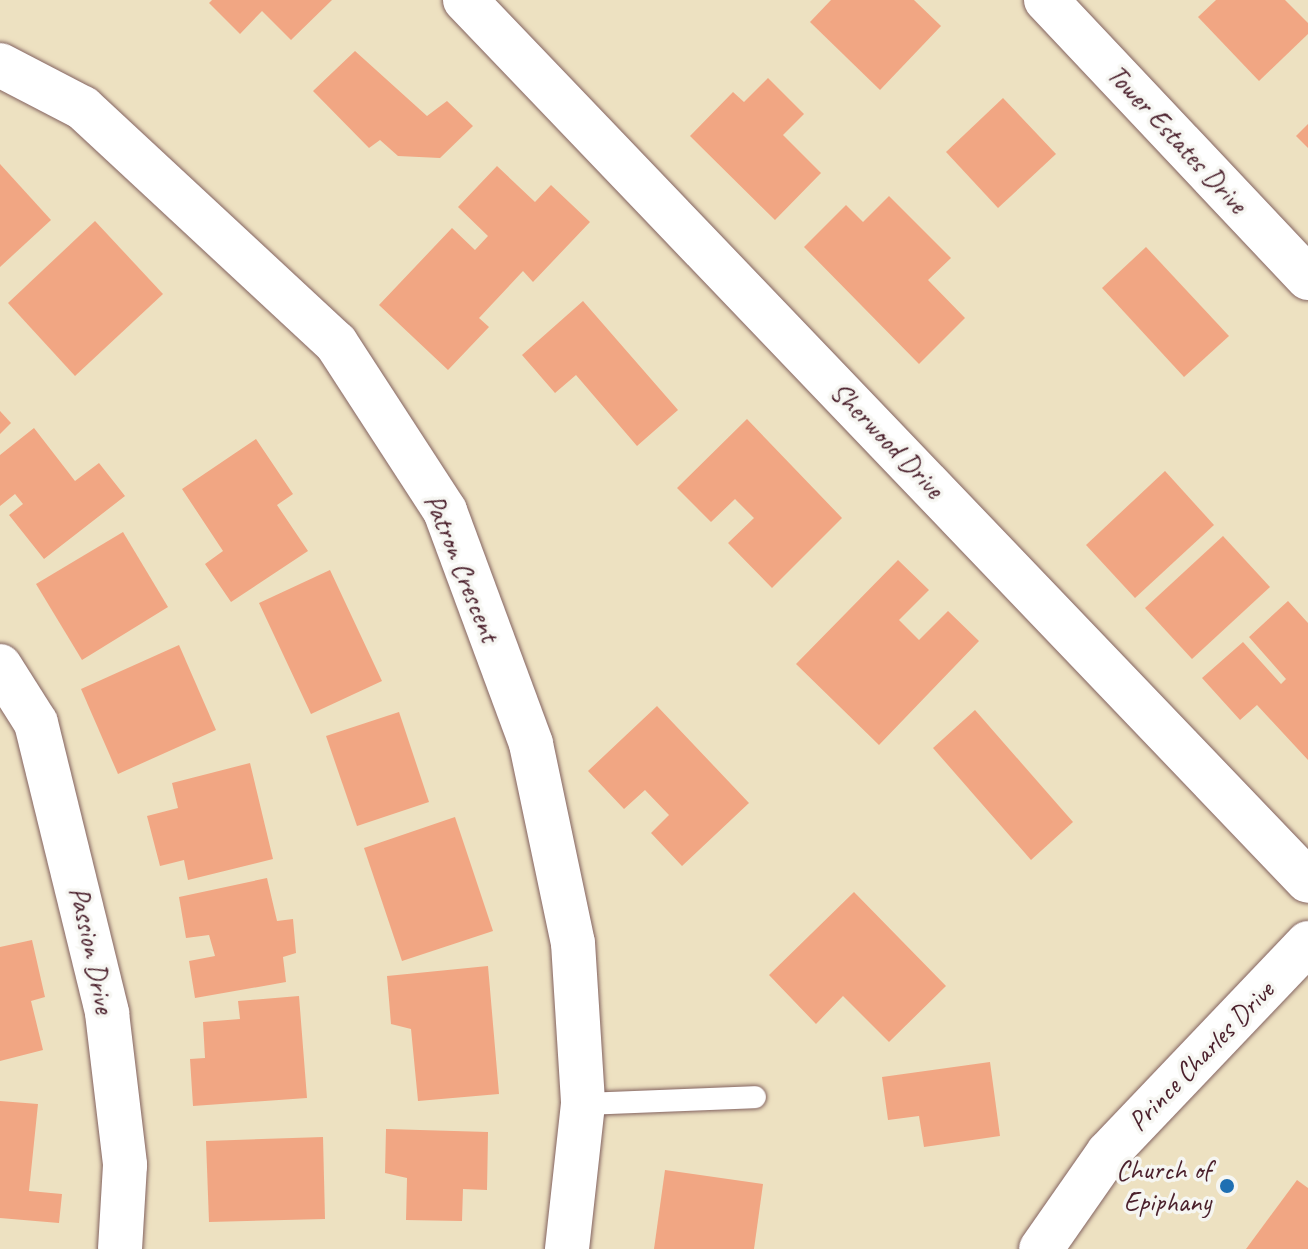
<!DOCTYPE html>
<style>
body{margin:0}
#map{position:relative;width:1308px;height:1249px;overflow:hidden;background:#ede1c1;font-family:Caveat,sans-serif}
div>[style]{position:absolute}
.building>*{inset:0;background:#f1a683}
.roads{filter:drop-shadow(0 0 2px #836360) drop-shadow(0 0 2px #836360)}
.lane>*{height:22px;margin:-11px;padding:0 11px;transform-origin:11px;border-radius:11px;background:#fff}
.street>*{height:44px;margin:-22px;padding:0 22px;transform-origin:22px;border-radius:22px;background:#fff}
.highway>*{height:44px;margin:-22px;padding:0 22px;transform-origin:22px;border-radius:22px;background:#fff}
.dots>*{width:22px;height:22px;translate:-50% -50%;box-sizing:border-box;border:4px solid #f6f6f2;border-radius:50%}
span{translate:-50% -50%;white-space:nowrap;text-align:center;line-height:1.15;-webkit-text-stroke:7px #f6f6f2;paint-order:stroke}
.street-label{font-size:28px;color:#4a1f2b}
.poi-label{font-size:28px;color:#4a1f2b}
.right{translate:-100% -50%;text-align:right}
</style>
<div id="map">
<div class="building">
<i style="clip-path:polygon(212px 0,332px 0,291px 40px,262px 11px,240px 34px,209px 3px)"></i>
<i style="clip-path:polygon(831px 0,914px 0,941px 26px,880px 90px,810px 22px)"></i>
<i style="clip-path:polygon(1216px 0,1285px 0,1308px 23px,1308px 34px,1259px 81px,1198px 17px)"></i>
<i style="clip-path:polygon(355px 51px,427px 116px,447px 101px,473px 126px,440px 158px,398px 156px,380px 140px,369px 148px,313px 91px)"></i>
<i style="clip-path:polygon(768px 78px,804px 114px,783px 135px,821px 173px,775px 220px,690px 136px,733px 92px,744px 102px)"></i>
<i style="clip-path:polygon(1003px 98px,1056px 154px,998px 208px,946px 152px)"></i>
<i style="clip-path:polygon(1308px 124px,1308px 148px,1296px 136px)"></i>
<i style="clip-path:polygon(0 164px,51px 220px,0 267px)"></i>
<i style="clip-path:polygon(497px 166px,535px 202px,551px 185px,590px 222px,533px 282px,523px 271px,479px 318px,489px 327px,448px 370px,379px 305px,452px 228px,475px 250px,488px 236px,458px 207px)"></i>
<i style="clip-path:polygon(889px 196px,951px 258px,928px 280px,965px 318px,919px 364px,804px 247px,846px 205px,863px 222px)"></i>
<i style="clip-path:polygon(95px 221px,163px 294px,75px 376px,8px 303px)"></i>
<i style="clip-path:polygon(1146px 247px,1229px 336px,1184px 377px,1102px 288px)"></i>
<i style="clip-path:polygon(583px 301px,678px 410px,637px 446px,576px 375px,555px 393px,522px 355px)"></i>
<i style="clip-path:polygon(0 411px,11px 423px,0 434px)"></i>
<i style="clip-path:polygon(747px 419px,842px 518px,772px 588px,728px 543px,754px 518px,735px 499px,711px 522px,677px 488px)"></i>
<i style="clip-path:polygon(34px 428px,75px 481px,99px 463px,125px 496px,44px 559px,9px 515px,23px 504px,15px 494px,0 506px,0 455px)"></i>
<i style="clip-path:polygon(256px 439px,293px 494px,277px 505px,308px 551px,231px 602px,205px 564px,223px 551px,182px 489px)"></i>
<i style="clip-path:polygon(1165px 471px,1214px 525px,1135px 598px,1086px 545px)"></i>
<i style="clip-path:polygon(123px 532px,168px 607px,82px 660px,36px 584px)"></i>
<i style="clip-path:polygon(1223px 536px,1270px 587px,1192px 659px,1145px 608px)"></i>
<i style="clip-path:polygon(898px 560px,929px 590px,899px 620px,919px 640px,948px 611px,979px 641px,879px 745px,796px 664px)"></i>
<i style="clip-path:polygon(330px 570px,382px 681px,311px 714px,259px 603px)"></i>
<i style="clip-path:polygon(1288px 601px,1308px 623px,1308px 760px,1257px 705px,1240px 720px,1202px 678px,1243px 642px,1281px 684px,1286px 679px,1249px 637px)"></i>
<i style="clip-path:polygon(179px 645px,216px 730px,118px 774px,81px 689px)"></i>
<i style="clip-path:polygon(657px 706px,749px 803px,682px 866px,651px 833px,669px 815px,645px 790px,624px 809px,588px 771px)"></i>
<i style="clip-path:polygon(975px 710px,1073px 822px,1031px 860px,933px 748px)"></i>
<i style="clip-path:polygon(399px 712px,429px 802px,357px 826px,326px 736px)"></i>
<i style="clip-path:polygon(250px 763px,273px 859px,188px 880px,184px 860px,160px 866px,147px 816px,178px 808px,172px 783px)"></i>
<i style="clip-path:polygon(455px 817px,493px 931px,402px 961px,364px 848px)"></i>
<i style="clip-path:polygon(267px 878px,277px 921px,293px 919px,296px 953px,283px 957px,286px 982px,195px 998px,189px 961px,215px 956px,209px 935px,186px 938px,179px 897px)"></i>
<i style="clip-path:polygon(854px 892px,946px 986px,889px 1042px,843px 996px,816px 1024px,769px 975px)"></i>
<i style="clip-path:polygon(32px 940px,45px 997px,31px 1001px,43px 1050px,0 1061px,0 947px)"></i>
<i style="clip-path:polygon(488px 966px,499px 1094px,418px 1101px,411px 1029px,391px 1024px,387px 976px)"></i>
<i style="clip-path:polygon(299px 996px,307px 1098px,193px 1106px,190px 1059px,205px 1058px,203px 1022px,240px 1019px,238px 1001px)"></i>
<i style="clip-path:polygon(990px 1062px,1000px 1136px,924px 1147px,919px 1116px,888px 1120px,882px 1077px)"></i>
<i style="clip-path:polygon(0 1101px,38px 1104px,29px 1191px,62px 1194px,59px 1223px,0 1218px)"></i>
<i style="clip-path:polygon(386px 1129px,488px 1132px,487px 1190px,463px 1189px,462px 1221px,406px 1220px,407px 1178px,385px 1173px)"></i>
<i style="clip-path:polygon(323px 1137px,325px 1219px,209px 1222px,206px 1141px)"></i>
<i style="clip-path:polygon(665px 1170px,763px 1184px,754px 1249px,654px 1249px)"></i>
<i style="clip-path:polygon(1297px 1180px,1308px 1188px,1308px 1249px,1246px 1249px)"></i>
</div>
<div class="roads">
<div class="lane">
<i style="left:583px;top:1104px;width:172px;rotate:-2.3deg"></i>
</div>
<div class="street">
<i style="left:465px;top:0;width:1219px;rotate:46.26deg"></i>
<i style="left:1046px;top:0;width:382px;rotate:46.7deg"></i>
<i style="left:0;top:65px;width:93px;rotate:27.4deg"></i>
<i style="left:83px;top:108px;width:345px;rotate:42.9deg"></i>
<i style="left:336px;top:343px;width:200px;rotate:57deg"></i>
<i style="left:445px;top:511px;width:248px;rotate:69.7deg"></i>
<i style="left:531px;top:744px;width:203px;rotate:78.1deg"></i>
<i style="left:573px;top:943px;width:161px;rotate:86.4deg"></i>
<i style="left:583px;top:1104px;width:146px;rotate:96.3deg"></i>
<i style="left:0;top:666px;width:67px;rotate:57.7deg"></i>
<i style="left:36px;top:723px;width:299px;rotate:76.2deg"></i>
<i style="left:107px;top:1013px;width:153px;rotate:83.2deg"></i>
<i style="left:125px;top:1165px;width:84px;rotate:93.4deg"></i>
</div>
<div class="highway">
<i style="left:1041px;top:1249px;width:117px;rotate:-55.1deg"></i>
<i style="left:1108px;top:1153px;width:290px;rotate:-46.4deg"></i>
</div>
</div>
<div class="dots">
<i style="left:1227px;top:1186px;background:#1f6fb2"></i>
</div>
<div class="street-label">
<span style="left:1177px;top:139px;rotate:47deg">Tower Estates Drive</span>
<span style="left:887px;top:440px;rotate:46deg">Sherwood Drive</span>
<span style="left:462px;top:568px;rotate:68deg">Patron Crescent</span>
<span style="left:92px;top:950px;rotate:78deg">Passion Drive</span>
<span style="left:1201px;top:1056px;rotate:-46deg">Prince Charles Drive</span>
</div>
<div class="poi-label">
<span class="right" style="left:1211px;top:1186px">Church of<br>Epiphany</span>
</div>
</div>
